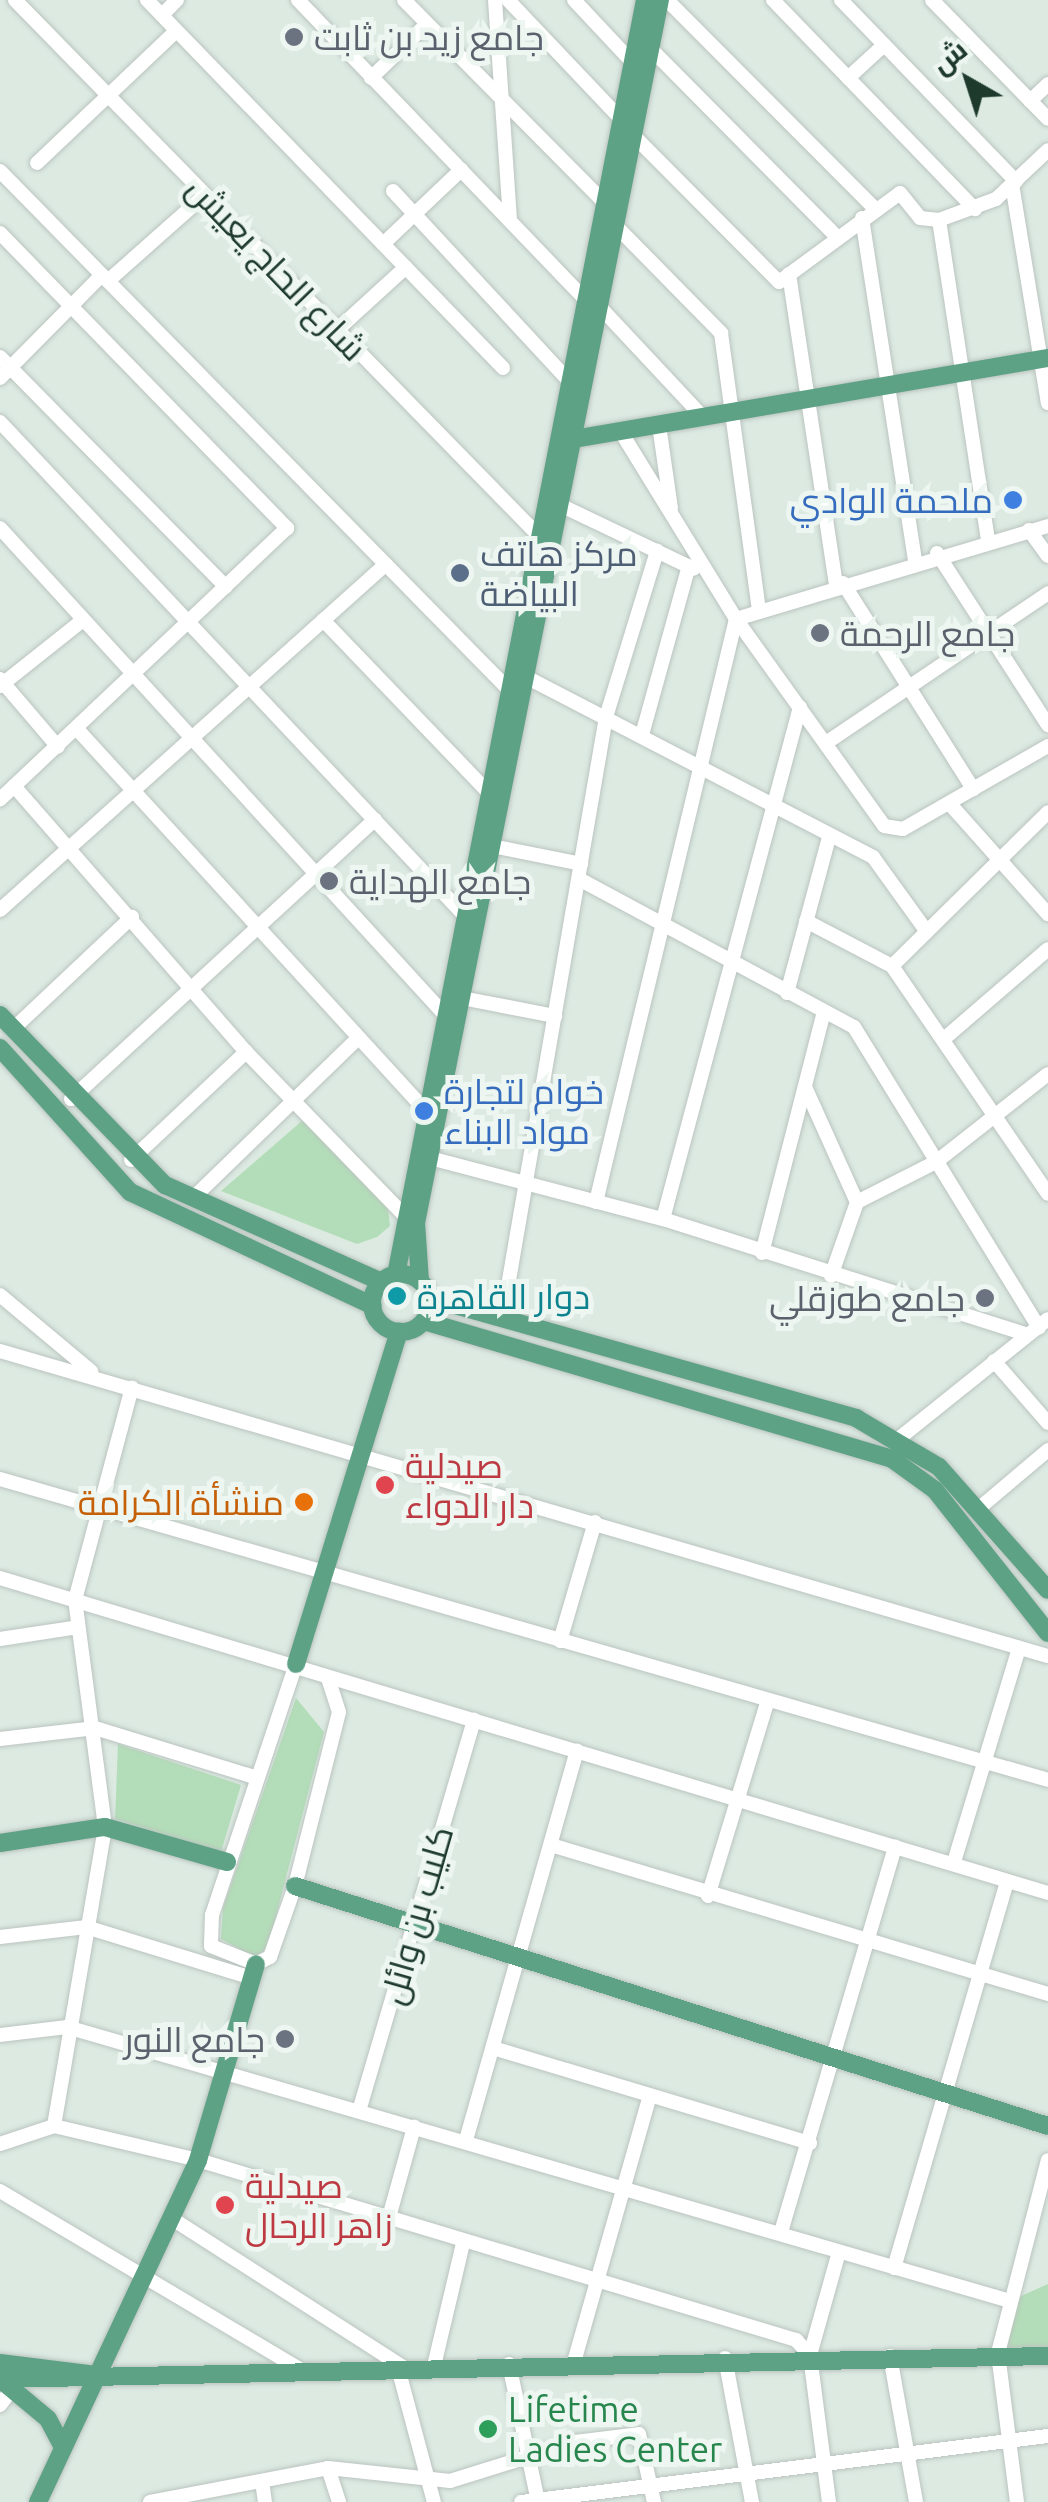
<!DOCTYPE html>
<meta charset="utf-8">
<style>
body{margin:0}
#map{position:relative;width:1048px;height:2502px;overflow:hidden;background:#dceae2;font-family:Ubuntu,Cairo,sans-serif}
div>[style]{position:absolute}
.green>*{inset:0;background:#b3ddb8}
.roads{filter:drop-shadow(0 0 2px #bbc4c0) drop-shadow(0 0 2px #bbc4c0)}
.minor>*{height:14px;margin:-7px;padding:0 7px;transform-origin:7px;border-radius:7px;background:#fff}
.major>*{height:18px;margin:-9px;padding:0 9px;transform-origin:9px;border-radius:9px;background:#5ea286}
.major>.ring{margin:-9px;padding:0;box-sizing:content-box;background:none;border:18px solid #5ea286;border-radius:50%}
.dots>*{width:28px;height:28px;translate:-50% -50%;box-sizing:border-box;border:5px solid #edf6f0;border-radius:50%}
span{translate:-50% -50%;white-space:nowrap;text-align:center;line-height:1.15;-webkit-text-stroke:10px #edf6f0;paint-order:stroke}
.worship-label{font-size:35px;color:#5b616d}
.left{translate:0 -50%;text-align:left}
.right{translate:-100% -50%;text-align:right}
.street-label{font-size:35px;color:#1d3a2d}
.shop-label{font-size:35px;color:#366cbe}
.service-label{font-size:35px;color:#4e5e75}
.culture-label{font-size:35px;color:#0d838f}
.health-label{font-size:35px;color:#be3a42}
.food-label{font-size:35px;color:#c56008}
.leisure-label{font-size:35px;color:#27864d}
.north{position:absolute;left:918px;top:30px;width:100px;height:100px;-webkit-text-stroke:8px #edf6f0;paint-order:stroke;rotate:321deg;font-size:28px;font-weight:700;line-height:40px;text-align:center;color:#1d3a2d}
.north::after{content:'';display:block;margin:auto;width:35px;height:45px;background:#1d3a2d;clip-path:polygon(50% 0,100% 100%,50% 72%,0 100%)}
</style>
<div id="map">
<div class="green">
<i style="clip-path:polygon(303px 1120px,388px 1209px,390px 1226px,377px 1237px,357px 1244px,221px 1191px)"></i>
<i style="clip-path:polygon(296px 1698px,324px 1732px,267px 1950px,254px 1957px,221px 1939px,223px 1908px)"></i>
<i style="clip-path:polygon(118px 1744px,241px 1785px,221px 1852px,115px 1819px)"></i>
<i style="clip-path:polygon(1048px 2284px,1048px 2356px,998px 2353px,1010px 2301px)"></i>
</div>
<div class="roads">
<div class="minor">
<i style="left:15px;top:0;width:750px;rotate:45.65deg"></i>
<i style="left:147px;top:0;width:512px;rotate:45.95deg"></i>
<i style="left:298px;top:0;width:416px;rotate:46.2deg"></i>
<i style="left:404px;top:0;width:286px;rotate:45.3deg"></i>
<i style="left:495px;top:0;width:220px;rotate:86.1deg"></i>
<i style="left:508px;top:0;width:164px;rotate:46.5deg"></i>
<i style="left:574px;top:0;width:85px;rotate:46.9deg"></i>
<i style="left:667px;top:0;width:295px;rotate:45.1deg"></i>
<i style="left:773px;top:0;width:291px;rotate:46deg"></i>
<i style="left:841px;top:0;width:252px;rotate:46deg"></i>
<i style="left:932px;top:0;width:166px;rotate:45.7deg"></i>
<i style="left:162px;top:15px;width:21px;rotate:-45deg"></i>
<i style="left:651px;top:49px;width:262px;rotate:45.3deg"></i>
<i style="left:371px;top:78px;width:78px;rotate:-44deg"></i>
<i style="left:848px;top:78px;width:49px;rotate:-42.5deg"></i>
<i style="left:1030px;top:101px;width:25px;rotate:-43deg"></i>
<i style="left:633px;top:135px;width:207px;rotate:45.2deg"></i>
<i style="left:779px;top:282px;width:150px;rotate:-36.3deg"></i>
<i style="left:900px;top:193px;width:32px;rotate:51deg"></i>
<i style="left:920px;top:218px;width:19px;rotate:6deg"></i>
<i style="left:939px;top:220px;width:61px;rotate:-20.2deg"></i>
<i style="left:996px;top:199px;width:71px;rotate:-43.3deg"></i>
<i style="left:37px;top:163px;width:192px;rotate:-43.5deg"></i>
<i style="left:0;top:171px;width:727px;rotate:45.56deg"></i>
<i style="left:1012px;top:184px;width:222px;rotate:80.7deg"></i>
<i style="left:393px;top:191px;width:260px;rotate:47.2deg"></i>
<i style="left:862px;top:218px;width:346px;rotate:81.2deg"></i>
<i style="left:939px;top:220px;width:325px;rotate:81.3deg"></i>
<i style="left:612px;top:222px;width:156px;rotate:45.5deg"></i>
<i style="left:721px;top:333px;width:281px;rotate:82.2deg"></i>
<i style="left:0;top:233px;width:412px;rotate:45.8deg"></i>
<i style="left:287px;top:528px;width:395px;rotate:136.6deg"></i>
<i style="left:383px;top:244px;width:108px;rotate:-43.5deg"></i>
<i style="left:789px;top:274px;width:315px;rotate:81.4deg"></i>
<i style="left:108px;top:281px;width:130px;rotate:-41.6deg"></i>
<i style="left:599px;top:306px;width:152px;rotate:46.9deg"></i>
<i style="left:337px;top:330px;width:93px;rotate:-42.4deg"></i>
<i style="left:0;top:357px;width:322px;rotate:45.5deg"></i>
<i style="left:0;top:378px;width:145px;rotate:-45.3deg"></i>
<i style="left:0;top:422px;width:676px;rotate:46.74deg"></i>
<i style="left:659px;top:425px;width:84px;rotate:81.8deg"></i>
<i style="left:621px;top:432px;width:220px;rotate:58.4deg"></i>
<i style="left:736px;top:619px;width:254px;rotate:54.4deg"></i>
<i style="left:884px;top:826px;width:19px;rotate:9deg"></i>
<i style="left:903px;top:829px;width:167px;rotate:-29.8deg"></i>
<i style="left:560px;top:505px;width:148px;rotate:25.5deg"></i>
<i style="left:0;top:528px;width:660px;rotate:47.58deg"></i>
<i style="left:1029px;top:530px;width:32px;rotate:54deg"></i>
<i style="left:937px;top:553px;width:205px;rotate:57.2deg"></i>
<i style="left:843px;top:583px;width:244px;rotate:57.7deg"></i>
<i style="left:323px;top:620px;width:240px;rotate:46.2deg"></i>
<i style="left:526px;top:677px;width:391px;rotate:27.4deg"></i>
<i style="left:873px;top:857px;width:92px;rotate:54.2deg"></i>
<i style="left:0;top:679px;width:89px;rotate:49.5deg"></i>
<i style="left:0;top:686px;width:106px;rotate:-38.5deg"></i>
<i style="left:77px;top:729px;width:517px;rotate:47.58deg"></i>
<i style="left:642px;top:735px;width:175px;rotate:-74.5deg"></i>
<i style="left:826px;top:743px;width:268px;rotate:-34deg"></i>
<i style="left:14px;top:786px;width:353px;rotate:48.9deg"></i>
<i style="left:246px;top:1052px;width:230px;rotate:45.9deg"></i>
<i style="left:949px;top:803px;width:149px;rotate:48.3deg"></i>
<i style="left:492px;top:846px;width:91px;rotate:11.4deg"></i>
<i style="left:579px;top:879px;width:312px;rotate:28.3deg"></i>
<i style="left:854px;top:1027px;width:353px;rotate:58.4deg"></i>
<i style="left:0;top:910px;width:518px;rotate:-41.87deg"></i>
<i style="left:806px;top:921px;width:97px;rotate:27.6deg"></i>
<i style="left:892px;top:966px;width:276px;rotate:55.6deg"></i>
<i style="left:892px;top:966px;width:219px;rotate:-44.6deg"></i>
<i style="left:787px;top:993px;width:162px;rotate:-74.9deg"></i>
<i style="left:462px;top:998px;width:95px;rotate:11deg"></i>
<i style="left:12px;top:1030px;width:165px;rotate:-43.3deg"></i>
<i style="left:945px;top:1038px;width:136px;rotate:-40.8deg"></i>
<i style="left:805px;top:1087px;width:126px;rotate:65.7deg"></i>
<i style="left:857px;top:1202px;width:89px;rotate:-26.9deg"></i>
<i style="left:936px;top:1162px;width:142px;rotate:-38.2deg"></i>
<i style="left:71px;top:1099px;width:413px;rotate:-42.6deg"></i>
<i style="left:430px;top:1158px;width:241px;rotate:14.7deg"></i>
<i style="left:663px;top:1219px;width:381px;rotate:17.6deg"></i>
<i style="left:131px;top:1160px;width:158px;rotate:-43.2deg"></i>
<i style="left:192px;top:1199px;width:226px;rotate:-44.1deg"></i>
<i style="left:596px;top:1202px;width:600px;rotate:-76.5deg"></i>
<i style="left:736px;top:619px;width:326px;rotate:-16.6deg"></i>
<i style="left:663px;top:1219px;width:530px;rotate:-75.02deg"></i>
<i style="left:762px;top:1253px;width:249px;rotate:-75.6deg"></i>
<i style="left:831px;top:1276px;width:78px;rotate:-70.6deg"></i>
<i style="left:0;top:1295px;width:119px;rotate:39.9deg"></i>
<i style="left:503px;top:1315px;width:607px;rotate:-80.23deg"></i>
<i style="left:606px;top:717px;width:174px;rotate:-72.9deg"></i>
<i style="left:0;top:1351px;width:1091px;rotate:16.23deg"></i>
<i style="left:994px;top:1361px;width:82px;rotate:48.9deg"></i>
<i style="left:897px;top:1440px;width:193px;rotate:-38.7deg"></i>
<i style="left:0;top:1479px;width:1090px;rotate:16.02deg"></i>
<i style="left:977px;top:1510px;width:93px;rotate:-40.2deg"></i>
<i style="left:0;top:1578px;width:1094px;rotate:16.73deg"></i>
<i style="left:0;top:1639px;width:79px;rotate:-8.7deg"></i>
<i style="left:560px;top:1641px;width:124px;rotate:-73.6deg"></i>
<i style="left:296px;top:1664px;width:265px;rotate:108.5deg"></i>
<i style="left:212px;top:1915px;width:31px;rotate:92deg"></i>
<i style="left:211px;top:1946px;width:48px;rotate:21.8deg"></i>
<i style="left:256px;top:1964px;width:16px;rotate:-27deg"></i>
<i style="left:270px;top:1957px;width:75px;rotate:-70.6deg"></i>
<i style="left:295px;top:1886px;width:179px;rotate:-75.8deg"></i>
<i style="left:339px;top:1712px;width:36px;rotate:-108deg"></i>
<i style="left:0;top:1739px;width:96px;rotate:-6.6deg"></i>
<i style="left:95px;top:1728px;width:166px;rotate:17.1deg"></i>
<i style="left:551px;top:1845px;width:519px;rotate:16.69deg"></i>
<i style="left:954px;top:1862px;width:224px;rotate:-73.1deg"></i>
<i style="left:708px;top:1896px;width:205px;rotate:-73deg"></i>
<i style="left:0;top:1937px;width:87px;rotate:-6.6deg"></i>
<i style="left:86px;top:1927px;width:174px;rotate:17.1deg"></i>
<i style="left:0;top:2035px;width:67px;rotate:-6.8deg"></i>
<i style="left:67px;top:2027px;width:982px;rotate:16.2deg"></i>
<i style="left:493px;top:2048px;width:331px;rotate:16.7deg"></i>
<i style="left:359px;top:2111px;width:408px;rotate:-73.6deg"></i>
<i style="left:54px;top:2126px;width:303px;rotate:-80.3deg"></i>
<i style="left:105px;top:1827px;width:229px;rotate:-97.5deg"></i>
<i style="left:75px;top:1600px;width:220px;rotate:-75deg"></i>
<i style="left:466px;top:2140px;width:405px;rotate:-74.1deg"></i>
<i style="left:0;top:2144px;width:57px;rotate:-18.4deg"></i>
<i style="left:54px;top:2126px;width:148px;rotate:13.3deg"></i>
<i style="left:198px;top:2160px;width:625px;rotate:16.75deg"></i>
<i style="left:796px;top:2340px;width:21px;rotate:47deg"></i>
<i style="left:0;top:2191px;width:350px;rotate:30.7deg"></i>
<i style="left:171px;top:2218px;width:276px;rotate:32.7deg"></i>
<i style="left:388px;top:2221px;width:98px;rotate:-74.5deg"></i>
<i style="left:781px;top:2232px;width:402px;rotate:-73.5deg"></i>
<i style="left:894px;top:2268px;width:403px;rotate:-73.7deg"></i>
<i style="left:890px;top:2356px;width:148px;rotate:79.9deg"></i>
<i style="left:725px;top:2358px;width:147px;rotate:79.4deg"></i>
<i style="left:574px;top:2362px;width:273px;rotate:-74.1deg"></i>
<i style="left:509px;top:2364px;width:141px;rotate:78.1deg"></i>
<i style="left:434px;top:2366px;width:126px;rotate:-76.7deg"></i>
<i style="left:398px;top:2368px;width:139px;rotate:75deg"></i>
<i style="left:0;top:2405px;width:20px;rotate:-53deg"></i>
<i style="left:328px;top:2468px;width:36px;rotate:72deg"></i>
<i style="left:262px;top:2481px;width:21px;rotate:82deg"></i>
<i style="left:150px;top:2502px;width:181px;rotate:-10.8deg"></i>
<i style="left:328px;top:2468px;width:123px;rotate:6.1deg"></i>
<i style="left:450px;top:2481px;width:131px;rotate:-17.3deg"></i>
<i style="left:575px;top:2442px;width:64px;rotate:-7.1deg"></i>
<i style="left:639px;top:2434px;width:70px;rotate:77.6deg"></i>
<i style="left:521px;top:2502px;width:531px;rotate:-7.14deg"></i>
<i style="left:829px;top:2502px;width:148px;rotate:-97.4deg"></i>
<i style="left:810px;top:2355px;width:107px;rotate:-74.3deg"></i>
<i style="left:1017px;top:2502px;width:150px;rotate:-97.3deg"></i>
<i style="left:998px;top:2353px;width:199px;rotate:-75.5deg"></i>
</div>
<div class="major">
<i style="left:573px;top:439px;width:482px;rotate:-9.7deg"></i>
<i style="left:0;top:1015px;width:237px;rotate:45.9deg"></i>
<i style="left:165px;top:1185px;width:238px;rotate:24.1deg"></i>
<i style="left:0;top:1048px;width:194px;rotate:47.9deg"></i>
<i style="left:130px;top:1192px;width:268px;rotate:25.1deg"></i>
<i class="ring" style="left:372px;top:1274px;width:40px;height:40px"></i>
<i style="left:396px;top:1275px;width:1299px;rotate:-78.95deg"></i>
<i style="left:420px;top:1281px;width:58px;rotate:-93.9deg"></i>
<i style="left:416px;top:1223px;width:1247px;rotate:-78.72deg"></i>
<i style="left:430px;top:1298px;width:443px;rotate:15.7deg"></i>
<i style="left:856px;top:1418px;width:96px;rotate:30.6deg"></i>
<i style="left:939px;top:1467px;width:164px;rotate:48.5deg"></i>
<i style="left:424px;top:1321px;width:488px;rotate:16.4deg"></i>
<i style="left:892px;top:1459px;width:53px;rotate:35.8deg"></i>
<i style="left:935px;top:1490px;width:182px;rotate:51.7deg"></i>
<i style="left:296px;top:1664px;width:348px;rotate:-72.8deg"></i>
<i style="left:0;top:1843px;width:106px;rotate:-8.7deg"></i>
<i style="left:105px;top:1827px;width:127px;rotate:16deg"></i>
<i style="left:295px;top:1886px;width:790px;rotate:17.68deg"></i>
<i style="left:0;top:2363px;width:91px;rotate:7deg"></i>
<i style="left:0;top:2379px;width:1048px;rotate:-1.26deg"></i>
<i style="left:0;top:2379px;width:62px;rotate:39.8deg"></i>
<i style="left:48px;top:2419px;width:32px;rotate:62deg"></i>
<i style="left:38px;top:2502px;width:378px;rotate:-64.9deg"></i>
<i style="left:198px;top:2160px;width:204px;rotate:-73.5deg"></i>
</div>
</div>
<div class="dots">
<i style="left:294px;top:37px;background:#6b7280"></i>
<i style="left:1013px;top:500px;background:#3f7fe0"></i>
<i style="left:460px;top:573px;background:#5c6f8a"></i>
<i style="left:820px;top:633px;background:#6b7280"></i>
<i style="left:329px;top:881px;background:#6b7280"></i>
<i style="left:424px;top:1111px;background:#3f7fe0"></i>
<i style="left:397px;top:1296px;background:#0f9aa8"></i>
<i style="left:985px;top:1298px;background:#6b7280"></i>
<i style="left:385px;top:1485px;background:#e0444e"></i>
<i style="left:304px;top:1502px;background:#e8710a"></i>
<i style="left:285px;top:2039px;background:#6b7280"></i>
<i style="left:225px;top:2205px;background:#e0444e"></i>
<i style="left:488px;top:2429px;background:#2e9e5b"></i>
</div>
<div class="worship-label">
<span class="left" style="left:314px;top:37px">جامع زيد بن ثابت</span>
<span class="left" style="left:840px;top:633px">جامع الرحمة</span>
<span class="left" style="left:349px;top:881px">جامع الهداية</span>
<span class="right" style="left:965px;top:1298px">جامع طوزقلي</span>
<span class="right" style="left:265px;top:2039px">جامع النور</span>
</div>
<div class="street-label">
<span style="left:277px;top:268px;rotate:46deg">شارع الحاج يعيش</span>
<span style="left:416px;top:1915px;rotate:-74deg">كليب بن وائل</span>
</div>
<div class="shop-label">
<span class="right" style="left:993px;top:500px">ملحمة الوادي</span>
<span class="left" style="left:444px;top:1111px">خوام لتجارة<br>مواد البناء</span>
</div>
<div class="service-label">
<span class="left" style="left:480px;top:573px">مركز هاتف<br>البياضة</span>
</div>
<div class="culture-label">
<span class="left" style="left:417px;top:1296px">دوار القاهرة</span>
</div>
<div class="health-label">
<span class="left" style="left:405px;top:1485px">صيدلية<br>دار الدواء</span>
<span class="left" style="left:245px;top:2205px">صيدلية<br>زاهر الرحال</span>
</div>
<div class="food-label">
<span class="right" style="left:284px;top:1502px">منشأة الكرامة</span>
</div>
<div class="leisure-label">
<span class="left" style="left:508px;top:2429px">Lifetime<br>Ladies Center</span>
</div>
<div class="north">ش</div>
</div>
